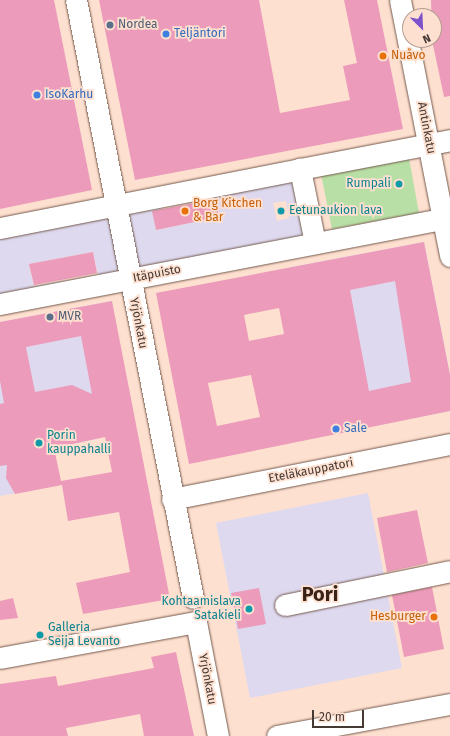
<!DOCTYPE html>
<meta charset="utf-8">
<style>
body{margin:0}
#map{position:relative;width:450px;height:736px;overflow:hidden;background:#fee0d0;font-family:"Fira Sans",sans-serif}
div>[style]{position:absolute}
.commercial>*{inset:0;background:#ded9ef}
.green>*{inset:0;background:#b8dfa5}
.building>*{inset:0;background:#ec9bba}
.roads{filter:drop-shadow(0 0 1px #73594c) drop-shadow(0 0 1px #73594c)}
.minor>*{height:21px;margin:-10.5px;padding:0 10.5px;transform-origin:10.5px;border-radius:10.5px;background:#fff}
.dots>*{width:11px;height:11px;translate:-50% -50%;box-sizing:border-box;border:2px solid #fee0d0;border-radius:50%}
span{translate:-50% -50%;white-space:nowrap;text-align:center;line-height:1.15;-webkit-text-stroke:3.5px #fee0d0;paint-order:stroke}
.service-label{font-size:12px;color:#4e5e75}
.left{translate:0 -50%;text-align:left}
.shop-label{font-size:12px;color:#366cbe}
.food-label{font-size:12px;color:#c56008}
.right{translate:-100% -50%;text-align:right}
.street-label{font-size:12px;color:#453933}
.culture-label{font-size:12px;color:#0d838f}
.town-label{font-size:20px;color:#392317;font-weight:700}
.north{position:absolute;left:402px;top:8px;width:40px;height:40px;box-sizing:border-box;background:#fee0d0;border:1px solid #b49d91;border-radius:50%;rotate:156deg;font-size:11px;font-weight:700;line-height:16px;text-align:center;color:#453933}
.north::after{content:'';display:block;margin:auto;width:14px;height:18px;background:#7c51ca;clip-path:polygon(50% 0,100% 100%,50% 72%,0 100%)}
.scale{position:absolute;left:312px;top:710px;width:52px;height:18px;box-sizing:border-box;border:2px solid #453933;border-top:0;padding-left:5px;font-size:12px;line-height:14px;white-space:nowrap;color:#453933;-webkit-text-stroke:3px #fee0d0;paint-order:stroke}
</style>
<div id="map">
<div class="commercial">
<i style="clip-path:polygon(evenodd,294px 170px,308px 244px,0 304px,0 228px,294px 170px,206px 195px,207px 201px,216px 199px,219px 217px,156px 230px,153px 211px,161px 209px,160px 203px,206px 195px,294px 170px,286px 201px,289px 218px,277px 221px,273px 203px,286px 201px,294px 170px,93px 252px,98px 275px,34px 286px,29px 264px,93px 252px)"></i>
<i style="clip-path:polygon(424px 242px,450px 375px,450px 411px,323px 436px,291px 267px)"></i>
<i style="clip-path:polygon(112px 301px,100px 438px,54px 448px,39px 489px,0 496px,0 322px)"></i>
<i style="clip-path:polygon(368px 493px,402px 668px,250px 698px,216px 523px)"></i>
</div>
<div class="green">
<i style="clip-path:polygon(409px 158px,419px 213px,332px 229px,321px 174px)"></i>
</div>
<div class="building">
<i style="clip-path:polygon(0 0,54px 0,92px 190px,0 209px)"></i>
<i style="clip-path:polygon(99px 0,259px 0,280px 113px,350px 100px,343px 66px,357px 63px,344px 0,377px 0,403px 129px,135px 180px)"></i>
<i style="clip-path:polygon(431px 0,450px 0,450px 96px,444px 97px,432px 40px)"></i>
<i style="clip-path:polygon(216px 199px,219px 217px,156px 230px,152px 211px)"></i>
<i style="clip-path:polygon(evenodd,424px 242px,450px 375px,450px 411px,189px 464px,156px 293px,424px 242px,395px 281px,411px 382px,369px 391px,350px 290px,395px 281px,424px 242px,279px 308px,284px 334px,249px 341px,244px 315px,279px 308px,424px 242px,251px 375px,260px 417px,217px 426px,208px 383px,251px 375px)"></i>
<i style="clip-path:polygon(93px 252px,97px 273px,34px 285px,29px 264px)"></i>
<i style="clip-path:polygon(evenodd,112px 301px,170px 599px,83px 614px,76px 583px,130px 572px,119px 512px,68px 521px,62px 485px,15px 494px,6px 478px,7px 465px,0 466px,0 404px,4px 403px,0 381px,0 322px,112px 301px,81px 336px,92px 394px,72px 385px,35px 392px,26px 347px,81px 336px,112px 301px,105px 437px,112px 472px,61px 481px,54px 448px,105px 437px)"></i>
<i style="clip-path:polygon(417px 510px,428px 563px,387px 572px,377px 518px)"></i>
<i style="clip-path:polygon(432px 587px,444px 649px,404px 657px,392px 595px)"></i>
<i style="clip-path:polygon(259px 588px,266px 624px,238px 629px,231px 593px)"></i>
<i style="clip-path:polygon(13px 598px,18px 618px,0 620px,0 601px)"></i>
<i style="clip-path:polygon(176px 652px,194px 736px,144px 736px,140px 714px,66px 728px,68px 736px,0 736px,0 684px,56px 676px,58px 686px,154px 668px,151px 657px)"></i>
</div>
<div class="roads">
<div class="minor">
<i style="left:76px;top:0;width:609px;rotate:78.93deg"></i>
<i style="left:400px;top:0;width:261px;rotate:78.9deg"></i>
<i style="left:0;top:228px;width:306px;rotate:-11.1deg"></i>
<i style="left:315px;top:243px;width:76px;rotate:-101.5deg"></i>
<i style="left:300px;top:169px;width:153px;rotate:-10.9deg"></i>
<i style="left:0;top:304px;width:458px;rotate:-10.9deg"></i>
<i style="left:172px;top:499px;width:283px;rotate:-11.2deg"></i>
<i style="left:285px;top:605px;width:168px;rotate:-11.6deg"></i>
<i style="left:0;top:658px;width:199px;rotate:-10.4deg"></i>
<i style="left:196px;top:622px;width:116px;rotate:79.1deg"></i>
<i style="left:277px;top:736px;width:176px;rotate:-10.5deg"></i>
</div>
</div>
<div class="dots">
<i style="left:110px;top:25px;background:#5c6f8a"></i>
<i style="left:166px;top:34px;background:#3f7fe0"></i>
<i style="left:383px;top:56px;background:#e8710a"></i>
<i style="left:37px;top:95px;background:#3f7fe0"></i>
<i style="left:399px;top:184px;background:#0f9aa8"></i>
<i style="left:185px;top:211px;background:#e8710a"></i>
<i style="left:281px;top:211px;background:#0f9aa8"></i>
<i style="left:50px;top:317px;background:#5c6f8a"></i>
<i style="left:336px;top:429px;background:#3f7fe0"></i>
<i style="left:39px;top:443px;background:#0f9aa8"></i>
<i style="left:249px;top:609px;background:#0f9aa8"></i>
<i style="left:434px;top:617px;background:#e8710a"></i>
<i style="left:40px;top:635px;background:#0f9aa8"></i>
</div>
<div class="service-label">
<span class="left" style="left:118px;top:25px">Nordea</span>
<span class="left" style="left:58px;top:317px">MVR</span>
</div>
<div class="shop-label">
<span class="left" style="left:174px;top:34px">Teljäntori</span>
<span class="left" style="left:45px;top:95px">IsoKarhu</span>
<span class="left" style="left:344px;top:429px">Sale</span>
</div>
<div class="food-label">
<span class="left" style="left:391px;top:56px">Nuåvo</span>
<span class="left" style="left:193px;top:211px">Borg Kitchen<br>&amp; Bar</span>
<span class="right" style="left:426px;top:617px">Hesburger</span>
</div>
<div class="street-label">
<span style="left:426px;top:128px;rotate:79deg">Antinkatu</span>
<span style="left:157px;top:274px;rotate:-11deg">Itäpuisto</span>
<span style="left:138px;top:323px;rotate:79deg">Yrjönkatu</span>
<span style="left:311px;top:471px;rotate:-11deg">Eteläkauppatori</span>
<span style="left:207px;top:679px;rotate:79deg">Yrjönkatu</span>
</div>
<div class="culture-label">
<span class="right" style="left:391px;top:184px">Rumpali</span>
<span class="left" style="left:289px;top:211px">Eetunaukion lava</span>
<span class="left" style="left:47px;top:443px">Porin<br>kauppahalli</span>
<span class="right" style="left:241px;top:609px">Kohtaamislava<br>Satakieli</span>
<span class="left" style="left:48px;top:635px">Galleria<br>Seija Levanto</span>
</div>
<div class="town-label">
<span style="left:320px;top:594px">Pori</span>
</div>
<div class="north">N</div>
<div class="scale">20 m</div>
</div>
